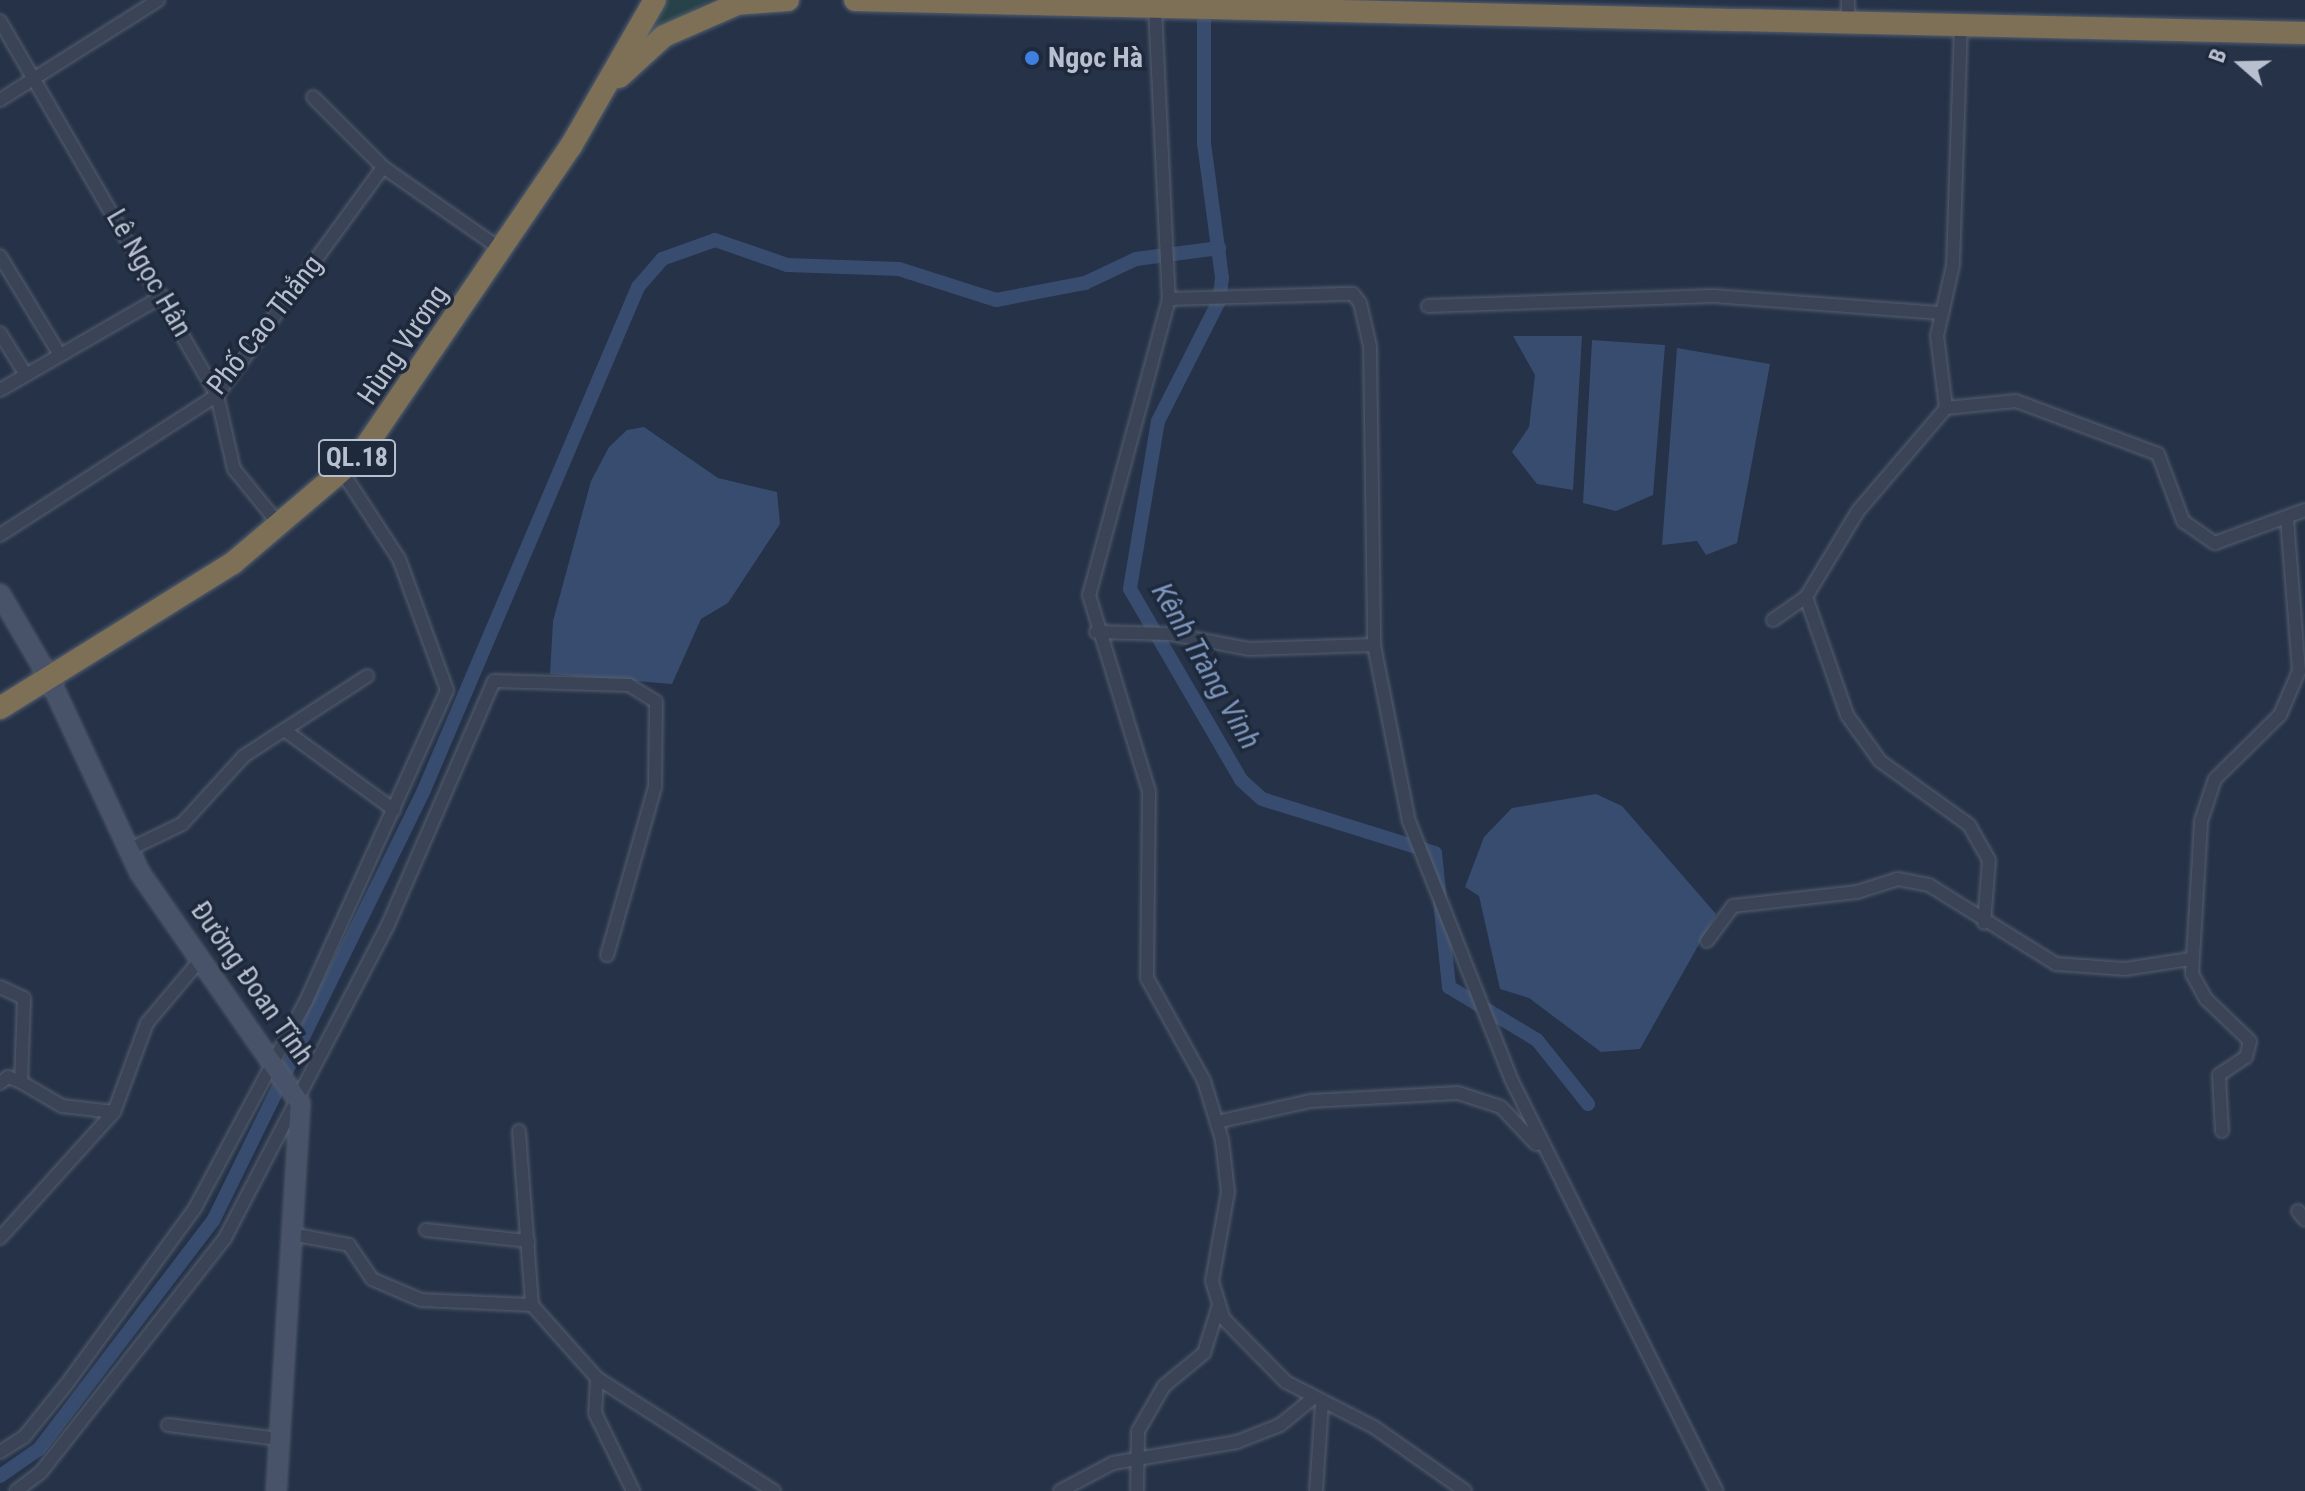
<!DOCTYPE html>
<meta charset="utf-8">
<style>
body{margin:0}
#map{position:relative;width:2305px;height:1491px;overflow:hidden;background:#253247;font-family:"Roboto Condensed",sans-serif}
div>[style]{position:absolute}
.green>*{inset:0;background:#274248}
.water>*{inset:0;background:#374c6f}
.canal>*{height:14px;margin:-7px;padding:0 7px;transform-origin:7px;border-radius:7px;background:#374c6f}
.roads{filter:drop-shadow(0 0 2px #565f70) drop-shadow(0 0 2px #565f70)}
.street>*{height:12px;margin:-6px;padding:0 6px;transform-origin:6px;border-radius:6px;background:#3a4456}
.secondary>*{height:18px;margin:-9px;padding:0 9px;transform-origin:9px;border-radius:9px;background:#485369}
.highway>*{height:22px;margin:-11px;padding:0 11px;transform-origin:11px;border-radius:11px;background:#7d7056}
.dots>*{width:22px;height:22px;translate:-50% -50%;box-sizing:border-box;border:4px solid #1e293c;border-radius:50%}
span{translate:-50% -50%;white-space:nowrap;text-align:center;line-height:1.15;-webkit-text-stroke:7px #1e293c;paint-order:stroke}
.shield-label span{padding:2px 6px;background:#1e293c;border:2px solid;border-radius:6px;-webkit-text-stroke-width:0}
.shield-label{font-size:26px;color:#b8c0cf;font-weight:700}
.poi-label{font-size:28px;color:#b8c0cf;font-weight:700}
.left{translate:0 -50%;text-align:left}
.street-label{font-size:28px;color:#b8c0cf}
.water-label{font-size:30px;color:#7c94b9;font-style:italic}
.north{position:absolute;left:2201px;top:24px;width:80px;height:80px;-webkit-text-stroke:6px #1e293c;paint-order:stroke;rotate:290deg;font-size:22px;font-weight:700;line-height:32px;text-align:center;color:#b8c0cf}
.north::after{content:'';display:block;margin:auto;width:28px;height:36px;background:#b8c0cf;clip-path:polygon(50% 0,100% 100%,50% 72%,0 100%)}
</style>
<div id="map">
<div class="green">
<i style="clip-path:polygon(665px 0,711px 0,644px 40px)"></i>
</div>
<div class="water">
<i style="clip-path:polygon(1513px 336px,1582px 336px,1573px 490px,1537px 484px,1512px 452px,1529px 427px,1535px 375px)"></i>
<i style="clip-path:polygon(1592px 340px,1665px 345px,1653px 495px,1616px 511px,1583px 503px)"></i>
<i style="clip-path:polygon(1677px 348px,1770px 364px,1737px 543px,1706px 555px,1697px 541px,1662px 545px)"></i>
<i style="clip-path:polygon(644px 427px,718px 478px,777px 492px,780px 524px,728px 603px,701px 619px,672px 684px,550px 674px,553px 621px,591px 481px,609px 447px,627px 430px)"></i>
<i style="clip-path:polygon(1596px 794px,1622px 806px,1716px 914px,1640px 1049px,1601px 1052px,1529px 998px,1500px 989px,1479px 896px,1465px 887px,1484px 837px,1512px 808px)"></i>
</div>
<div class="canal">
<i style="left:1204px;top:21px;width:122px;rotate:90deg"></i>
<i style="left:1204px;top:143px;width:136px;rotate:82.4deg"></i>
<i style="left:1222px;top:278px;width:23px;rotate:97deg"></i>
<i style="left:1219px;top:301px;width:135px;rotate:116.9deg"></i>
<i style="left:1158px;top:421px;width:170px;rotate:99.5deg"></i>
<i style="left:1130px;top:589px;width:221px;rotate:59.8deg"></i>
<i style="left:1241px;top:780px;width:28px;rotate:42deg"></i>
<i style="left:1262px;top:799px;width:181px;rotate:17.3deg"></i>
<i style="left:1435px;top:853px;width:135px;rotate:84deg"></i>
<i style="left:1449px;top:987px;width:103px;rotate:31.1deg"></i>
<i style="left:1537px;top:1040px;width:82px;rotate:51.4deg"></i>
<i style="left:0;top:1476px;width:47px;rotate:-34.7deg"></i>
<i style="left:39px;top:1449px;width:287px;rotate:-52.7deg"></i>
<i style="left:213px;top:1221px;width:480px;rotate:-63.9deg"></i>
<i style="left:424px;top:790px;width:547px;rotate:-66.95deg"></i>
<i style="left:638px;top:287px;width:37px;rotate:-49deg"></i>
<i style="left:662px;top:259px;width:56px;rotate:-19.7deg"></i>
<i style="left:715px;top:240px;width:76px;rotate:19.1deg"></i>
<i style="left:787px;top:265px;width:112px;rotate:2deg"></i>
<i style="left:899px;top:269px;width:102px;rotate:17.7deg"></i>
<i style="left:996px;top:300px;width:91px;rotate:-10.8deg"></i>
<i style="left:1085px;top:283px;width:56px;rotate:-25.2deg"></i>
<i style="left:1136px;top:259px;width:84px;rotate:-7.5deg"></i>
</div>
<div class="roads">
<div class="street">
<i style="left:1155px;top:7px;width:292px;rotate:87.3deg"></i>
<i style="left:1169px;top:299px;width:307px;rotate:105.1deg"></i>
<i style="left:1089px;top:595px;width:205px;rotate:73deg"></i>
<i style="left:1149px;top:791px;width:187px;rotate:90.6deg"></i>
<i style="left:1147px;top:978px;width:118px;rotate:61deg"></i>
<i style="left:1204px;top:1081px;width:62px;rotate:73deg"></i>
<i style="left:1222px;top:1140px;width:52px;rotate:83.4deg"></i>
<i style="left:1228px;top:1192px;width:90px;rotate:100.2deg"></i>
<i style="left:1212px;top:1281px;width:39px;rotate:73deg"></i>
<i style="left:1223px;top:1318px;width:90px;rotate:45.5deg"></i>
<i style="left:1286px;top:1382px;width:99px;rotate:27.1deg"></i>
<i style="left:1374px;top:1427px;width:111px;rotate:35.1deg"></i>
<i style="left:0;top:21px;width:432px;rotate:59.9deg"></i>
<i style="left:217px;top:395px;width:76px;rotate:77.1deg"></i>
<i style="left:234px;top:469px;width:76px;rotate:50.9deg"></i>
<i style="left:1848px;top:24px;width:24px;rotate:-90deg"></i>
<i style="left:313px;top:97px;width:99px;rotate:45deg"></i>
<i style="left:383px;top:167px;width:145px;rotate:34.9deg"></i>
<i style="left:0;top:100px;width:187px;rotate:-32.3deg"></i>
<i style="left:0;top:256px;width:116px;rotate:58.8deg"></i>
<i style="left:1169px;top:299px;width:184px;rotate:-1.6deg"></i>
<i style="left:1353px;top:294px;width:11px;rotate:52deg"></i>
<i style="left:1360px;top:303px;width:44px;rotate:76.9deg"></i>
<i style="left:1370px;top:346px;width:299px;rotate:89.2deg"></i>
<i style="left:1374px;top:645px;width:179px;rotate:78.8deg"></i>
<i style="left:1409px;top:821px;width:277px;rotate:68.4deg"></i>
<i style="left:1511px;top:1079px;width:460px;rotate:63.5deg"></i>
<i style="left:1428px;top:306px;width:286px;rotate:-2deg"></i>
<i style="left:1714px;top:296px;width:229px;rotate:4.3deg"></i>
<i style="left:0;top:333px;width:49px;rotate:58.2deg"></i>
<i style="left:0;top:390px;width:188px;rotate:-30deg"></i>
<i style="left:1946px;top:408px;width:70px;rotate:-5.7deg"></i>
<i style="left:2016px;top:401px;width:152px;rotate:20.5deg"></i>
<i style="left:2158px;top:454px;width:72px;rotate:69.5deg"></i>
<i style="left:2183px;top:521px;width:39px;rotate:35deg"></i>
<i style="left:2215px;top:543px;width:96px;rotate:-20.1deg"></i>
<i style="left:0;top:535px;width:258px;rotate:-32.8deg"></i>
<i style="left:217px;top:395px;width:282px;rotate:-53.9deg"></i>
<i style="left:1806px;top:597px;width:125px;rotate:70.8deg"></i>
<i style="left:1847px;top:715px;width:57px;rotate:54.3deg"></i>
<i style="left:1880px;top:761px;width:110px;rotate:35.7deg"></i>
<i style="left:1969px;top:825px;width:40px;rotate:60.3deg"></i>
<i style="left:1989px;top:860px;width:63px;rotate:94.5deg"></i>
<i style="left:1773px;top:620px;width:40px;rotate:-34.9deg"></i>
<i style="left:1806px;top:597px;width:100px;rotate:-58.8deg"></i>
<i style="left:1858px;top:511px;width:135px;rotate:-49.5deg"></i>
<i style="left:1946px;top:408px;width:73px;rotate:-97.1deg"></i>
<i style="left:1937px;top:336px;width:73px;rotate:-77.3deg"></i>
<i style="left:1953px;top:265px;width:239px;rotate:-88.1deg"></i>
<i style="left:1096px;top:632px;width:75px;rotate:1.5deg"></i>
<i style="left:1171px;top:634px;width:79px;rotate:10.9deg"></i>
<i style="left:1249px;top:649px;width:125px;rotate:-1.8deg"></i>
<i style="left:284px;top:730px;width:136px;rotate:36deg"></i>
<i style="left:128px;top:850px;width:60px;rotate:-25.7deg"></i>
<i style="left:182px;top:824px;width:92px;rotate:-47.6deg"></i>
<i style="left:244px;top:756px;width:147px;rotate:-33deg"></i>
<i style="left:1707px;top:941px;width:44px;rotate:-53.4deg"></i>
<i style="left:1733px;top:906px;width:125px;rotate:-6.4deg"></i>
<i style="left:1857px;top:892px;width:43px;rotate:-17.6deg"></i>
<i style="left:1898px;top:879px;width:32px;rotate:11deg"></i>
<i style="left:1929px;top:885px;width:150px;rotate:31.9deg"></i>
<i style="left:2056px;top:964px;width:69px;rotate:4.1deg"></i>
<i style="left:2125px;top:969px;width:66px;rotate:-8.7deg"></i>
<i style="left:0;top:987px;width:26px;rotate:25deg"></i>
<i style="left:24px;top:998px;width:84px;rotate:92deg"></i>
<i style="left:21px;top:1082px;width:48px;rotate:30.3deg"></i>
<i style="left:62px;top:1106px;width:52px;rotate:6.6deg"></i>
<i style="left:0;top:1083px;width:10px;rotate:-37deg"></i>
<i style="left:8px;top:1077px;width:14px;rotate:21deg"></i>
<i style="left:1217px;top:1122px;width:95px;rotate:-12.7deg"></i>
<i style="left:1310px;top:1101px;width:148px;rotate:-3.1deg"></i>
<i style="left:1458px;top:1093px;width:45px;rotate:18deg"></i>
<i style="left:1501px;top:1107px;width:51px;rotate:46.6deg"></i>
<i style="left:519px;top:1131px;width:174px;rotate:85.7deg"></i>
<i style="left:2222px;top:1131px;width:56px;rotate:-93.1deg"></i>
<i style="left:2219px;top:1075px;width:32px;rotate:-34deg"></i>
<i style="left:2246px;top:1057px;width:16px;rotate:-76deg"></i>
<i style="left:2250px;top:1041px;width:61px;rotate:-136.3deg"></i>
<i style="left:2206px;top:999px;width:29px;rotate:-119deg"></i>
<i style="left:2192px;top:974px;width:153px;rotate:-86.6deg"></i>
<i style="left:2201px;top:821px;width:44px;rotate:-71.6deg"></i>
<i style="left:2215px;top:779px;width:91px;rotate:-44.6deg"></i>
<i style="left:2280px;top:715px;width:48px;rotate:-66.6deg"></i>
<i style="left:2299px;top:671px;width:153px;rotate:-94.5deg"></i>
<i style="left:2298px;top:1211px;width:11px;rotate:52deg"></i>
<i style="left:426px;top:1230px;width:103px;rotate:6.2deg"></i>
<i style="left:291px;top:1234px;width:59px;rotate:10.7deg"></i>
<i style="left:349px;top:1245px;width:41px;rotate:55.9deg"></i>
<i style="left:372px;top:1279px;width:53px;rotate:23.2deg"></i>
<i style="left:421px;top:1300px;width:111px;rotate:2.6deg"></i>
<i style="left:532px;top:1305px;width:98px;rotate:48.3deg"></i>
<i style="left:597px;top:1378px;width:210px;rotate:32.6deg"></i>
<i style="left:0;top:1238px;width:170px;rotate:-47.9deg"></i>
<i style="left:114px;top:1112px;width:95px;rotate:-69.7deg"></i>
<i style="left:147px;top:1023px;width:82px;rotate:-49.9deg"></i>
<i style="left:597px;top:1378px;width:35px;rotate:93deg"></i>
<i style="left:595px;top:1413px;width:87px;rotate:64deg"></i>
<i style="left:168px;top:1425px;width:112px;rotate:7.2deg"></i>
<i style="left:0;top:1452px;width:28px;rotate:-32deg"></i>
<i style="left:24px;top:1437px;width:67px;rotate:-51.1deg"></i>
<i style="left:66px;top:1385px;width:219px;rotate:-53.9deg"></i>
<i style="left:195px;top:1208px;width:235px;rotate:-61.8deg"></i>
<i style="left:306px;top:1001px;width:341px;rotate:-65.6deg"></i>
<i style="left:447px;top:690px;width:140px;rotate:-110.1deg"></i>
<i style="left:399px;top:559px;width:103px;rotate:-123.1deg"></i>
<i style="left:16px;top:1491px;width:31px;rotate:-37deg"></i>
<i style="left:41px;top:1472px;width:298px;rotate:-51.8deg"></i>
<i style="left:225px;top:1238px;width:351px;rotate:-62.5deg"></i>
<i style="left:387px;top:927px;width:268px;rotate:-66.5deg"></i>
<i style="left:494px;top:681px;width:135px;rotate:1.7deg"></i>
<i style="left:629px;top:685px;width:32px;rotate:32deg"></i>
<i style="left:656px;top:702px;width:85px;rotate:90.7deg"></i>
<i style="left:655px;top:787px;width:175px;rotate:105.9deg"></i>
<i style="left:1060px;top:1491px;width:60px;rotate:-27.8deg"></i>
<i style="left:1113px;top:1463px;width:126px;rotate:-9.6deg"></i>
<i style="left:1237px;top:1442px;width:46px;rotate:-21.6deg"></i>
<i style="left:1280px;top:1425px;width:41px;rotate:-39.1deg"></i>
<i style="left:1137px;top:1491px;width:60px;rotate:-89deg"></i>
<i style="left:1138px;top:1431px;width:52px;rotate:-60deg"></i>
<i style="left:1164px;top:1386px;width:52px;rotate:-39.5deg"></i>
<i style="left:1204px;top:1353px;width:47px;rotate:-72.7deg"></i>
<i style="left:1316px;top:1491px;width:87px;rotate:-86.1deg"></i>
</div>
<div class="secondary">
<i style="left:0;top:594px;width:97px;rotate:59.7deg"></i>
<i style="left:49px;top:678px;width:215px;rotate:65deg"></i>
<i style="left:140px;top:873px;width:280px;rotate:55.2deg"></i>
<i style="left:300px;top:1103px;width:389px;rotate:93.5deg"></i>
</div>
<div class="highway">
<i style="left:855px;top:0;width:1450px;rotate:1.3deg"></i>
<i style="left:733px;top:4px;width:55px;rotate:-4.2deg"></i>
<i style="left:619px;top:77px;width:61px;rotate:-42.3deg"></i>
<i style="left:664px;top:36px;width:90px;rotate:-23.7deg"></i>
<i style="left:0;top:708px;width:274px;rotate:-31.9deg"></i>
<i style="left:233px;top:563px;width:167px;rotate:-40.4deg"></i>
<i style="left:360px;top:455px;width:374px;rotate:-55.7deg"></i>
<i style="left:571px;top:146px;width:168px;rotate:-60.1deg"></i>
</div>
</div>
<div class="dots">
<i style="left:1032px;top:58px;background:#3f7fe0"></i>
</div>
<div class="shield-label">
<span style="left:357px;top:458px">QL.18</span>
</div>
<div class="poi-label">
<span class="left" style="left:1048px;top:58px">Ngọc Hà</span>
</div>
<div class="street-label">
<span style="left:149px;top:273px;rotate:60deg">Lê Ngọc Hân</span>
<span style="left:265px;top:325px;rotate:-52deg">Phố Cao Thắng</span>
<span style="left:403px;top:345px;rotate:-56deg">Hùng Vương</span>
<span style="left:252px;top:983px;rotate:55deg">Đường Đoan Tĩnh</span>
</div>
<div class="water-label">
<span style="left:1206px;top:666px;rotate:60deg">Kênh Tràng Vinh</span>
</div>
<div class="north">B</div>
</div>
